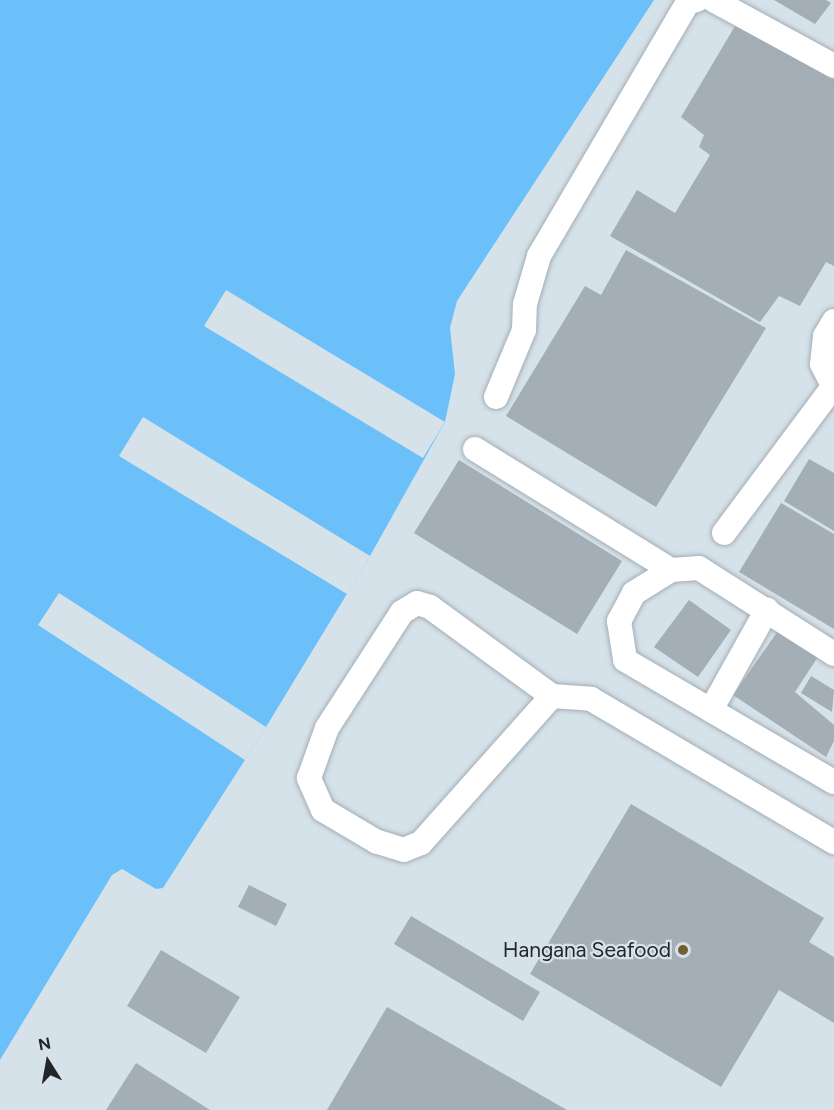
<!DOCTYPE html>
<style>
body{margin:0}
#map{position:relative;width:834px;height:1110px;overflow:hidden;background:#d6e2ea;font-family:Figtree,sans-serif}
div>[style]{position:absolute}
.water>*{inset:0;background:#6cc0fa}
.pier>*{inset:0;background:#d6e2ea}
.building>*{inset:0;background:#a3aeb6}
.roads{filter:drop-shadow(0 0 2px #a3adb6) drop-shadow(0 0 2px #a3adb6)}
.minor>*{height:24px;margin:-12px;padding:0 12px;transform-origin:12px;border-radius:12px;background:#fff}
.dots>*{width:16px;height:16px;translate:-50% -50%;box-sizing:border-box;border:3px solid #d6e2ea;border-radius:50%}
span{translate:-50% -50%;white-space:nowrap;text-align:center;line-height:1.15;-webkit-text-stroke:4.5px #d6e2ea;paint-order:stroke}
.poi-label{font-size:21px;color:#222629}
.right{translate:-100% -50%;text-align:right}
.north{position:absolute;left:18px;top:1032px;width:60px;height:60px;-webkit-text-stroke:4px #d6e2ea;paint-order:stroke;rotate:349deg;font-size:16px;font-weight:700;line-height:24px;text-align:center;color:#222629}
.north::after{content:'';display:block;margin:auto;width:21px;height:27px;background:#222629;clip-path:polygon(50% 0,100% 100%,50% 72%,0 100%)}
</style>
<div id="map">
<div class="water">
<i style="clip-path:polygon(0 0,654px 0,457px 301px,450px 328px,455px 374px,445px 422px,370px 556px,266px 727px,163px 888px,156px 889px,122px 869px,112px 875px,0 1060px)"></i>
</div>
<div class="pier">
<i style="clip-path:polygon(226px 290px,445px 422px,423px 458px,204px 326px)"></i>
<i style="clip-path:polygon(143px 417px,370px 556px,347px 594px,119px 456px)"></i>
<i style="clip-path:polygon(59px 593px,266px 727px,245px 760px,38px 625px)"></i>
</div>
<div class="building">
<i style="clip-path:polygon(774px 0,826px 0,831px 3px,815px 24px)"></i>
<i style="clip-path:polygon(738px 21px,834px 76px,834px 266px,826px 262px,800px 306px,779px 296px,760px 322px,610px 236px,637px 190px,675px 213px,710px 155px,699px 147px,704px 135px,681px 117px)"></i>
<i style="clip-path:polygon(626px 250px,766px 328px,656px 507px,506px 416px,585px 286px,601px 295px)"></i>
<i style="clip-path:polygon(809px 459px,834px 473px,834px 531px,784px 501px)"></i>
<i style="clip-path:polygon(459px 460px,622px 561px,577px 634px,414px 533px)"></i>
<i style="clip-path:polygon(781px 503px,834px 534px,834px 629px,739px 572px)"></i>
<i style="clip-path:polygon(689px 600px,731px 630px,698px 677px,654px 647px)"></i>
<i style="clip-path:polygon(780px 628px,821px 652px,795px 692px,834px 725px,834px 741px,826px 757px,733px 695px)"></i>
<i style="clip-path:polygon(811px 676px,834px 690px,832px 712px,801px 693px)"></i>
<i style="clip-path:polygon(631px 804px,824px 918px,809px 942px,834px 957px,834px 1023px,779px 990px,721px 1087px,530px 974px)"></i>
<i style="clip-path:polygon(249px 885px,287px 904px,276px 926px,238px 907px)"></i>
<i style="clip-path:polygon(411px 916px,540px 992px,523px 1021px,394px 944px)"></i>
<i style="clip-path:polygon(161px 950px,240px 997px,206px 1053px,127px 1006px)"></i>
<i style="clip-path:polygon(387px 1007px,567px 1110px,327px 1110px)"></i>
<i style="clip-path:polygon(136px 1063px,210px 1110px,106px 1110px)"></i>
</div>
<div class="roads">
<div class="minor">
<i style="left:713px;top:0;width:138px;rotate:28.6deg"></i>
<i style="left:834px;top:321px;width:17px;rotate:121deg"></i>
<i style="left:825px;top:336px;width:28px;rotate:96deg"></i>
<i style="left:822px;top:364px;width:27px;rotate:63deg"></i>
<i style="left:496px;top:397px;width:73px;rotate:-67.3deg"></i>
<i style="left:524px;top:330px;width:26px;rotate:-88deg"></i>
<i style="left:525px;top:304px;width:50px;rotate:-73.7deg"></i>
<i style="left:539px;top:256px;width:294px;rotate:-59.6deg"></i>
<i style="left:688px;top:2px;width:9px;rotate:-13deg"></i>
<i style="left:475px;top:449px;width:230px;rotate:31.7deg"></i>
<i style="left:724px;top:533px;width:182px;rotate:-53.3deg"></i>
<i style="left:834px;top:654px;width:160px;rotate:-147.5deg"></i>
<i style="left:699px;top:568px;width:28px;rotate:176deg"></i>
<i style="left:671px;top:570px;width:44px;rotate:148.1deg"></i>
<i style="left:634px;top:593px;width:32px;rotate:118deg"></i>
<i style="left:619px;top:621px;width:39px;rotate:81deg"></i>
<i style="left:625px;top:660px;width:242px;rotate:30.3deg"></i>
<i style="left:552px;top:696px;width:197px;rotate:131.7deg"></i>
<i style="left:421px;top:843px;width:18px;rotate:158deg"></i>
<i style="left:404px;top:850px;width:28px;rotate:-163deg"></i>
<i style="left:377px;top:842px;width:63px;rotate:-149.3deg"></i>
<i style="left:323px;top:810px;width:35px;rotate:-114deg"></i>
<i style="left:309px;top:778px;width:53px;rotate:-70.2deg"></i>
<i style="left:327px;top:728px;width:138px;rotate:-57.1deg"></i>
<i style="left:402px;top:612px;width:17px;rotate:-31deg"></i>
<i style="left:417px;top:603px;width:14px;rotate:17deg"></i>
<i style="left:430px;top:607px;width:151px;rotate:36.1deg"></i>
<i style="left:552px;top:696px;width:39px;rotate:4deg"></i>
<i style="left:591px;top:699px;width:282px;rotate:30.5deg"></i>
<i style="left:711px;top:710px;width:115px;rotate:-60.8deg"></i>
</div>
</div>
<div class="dots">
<i style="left:683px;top:950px;background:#71602e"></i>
</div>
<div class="poi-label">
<span class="right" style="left:671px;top:950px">Hangana Seafood</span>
</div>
<div class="north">N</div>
</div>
